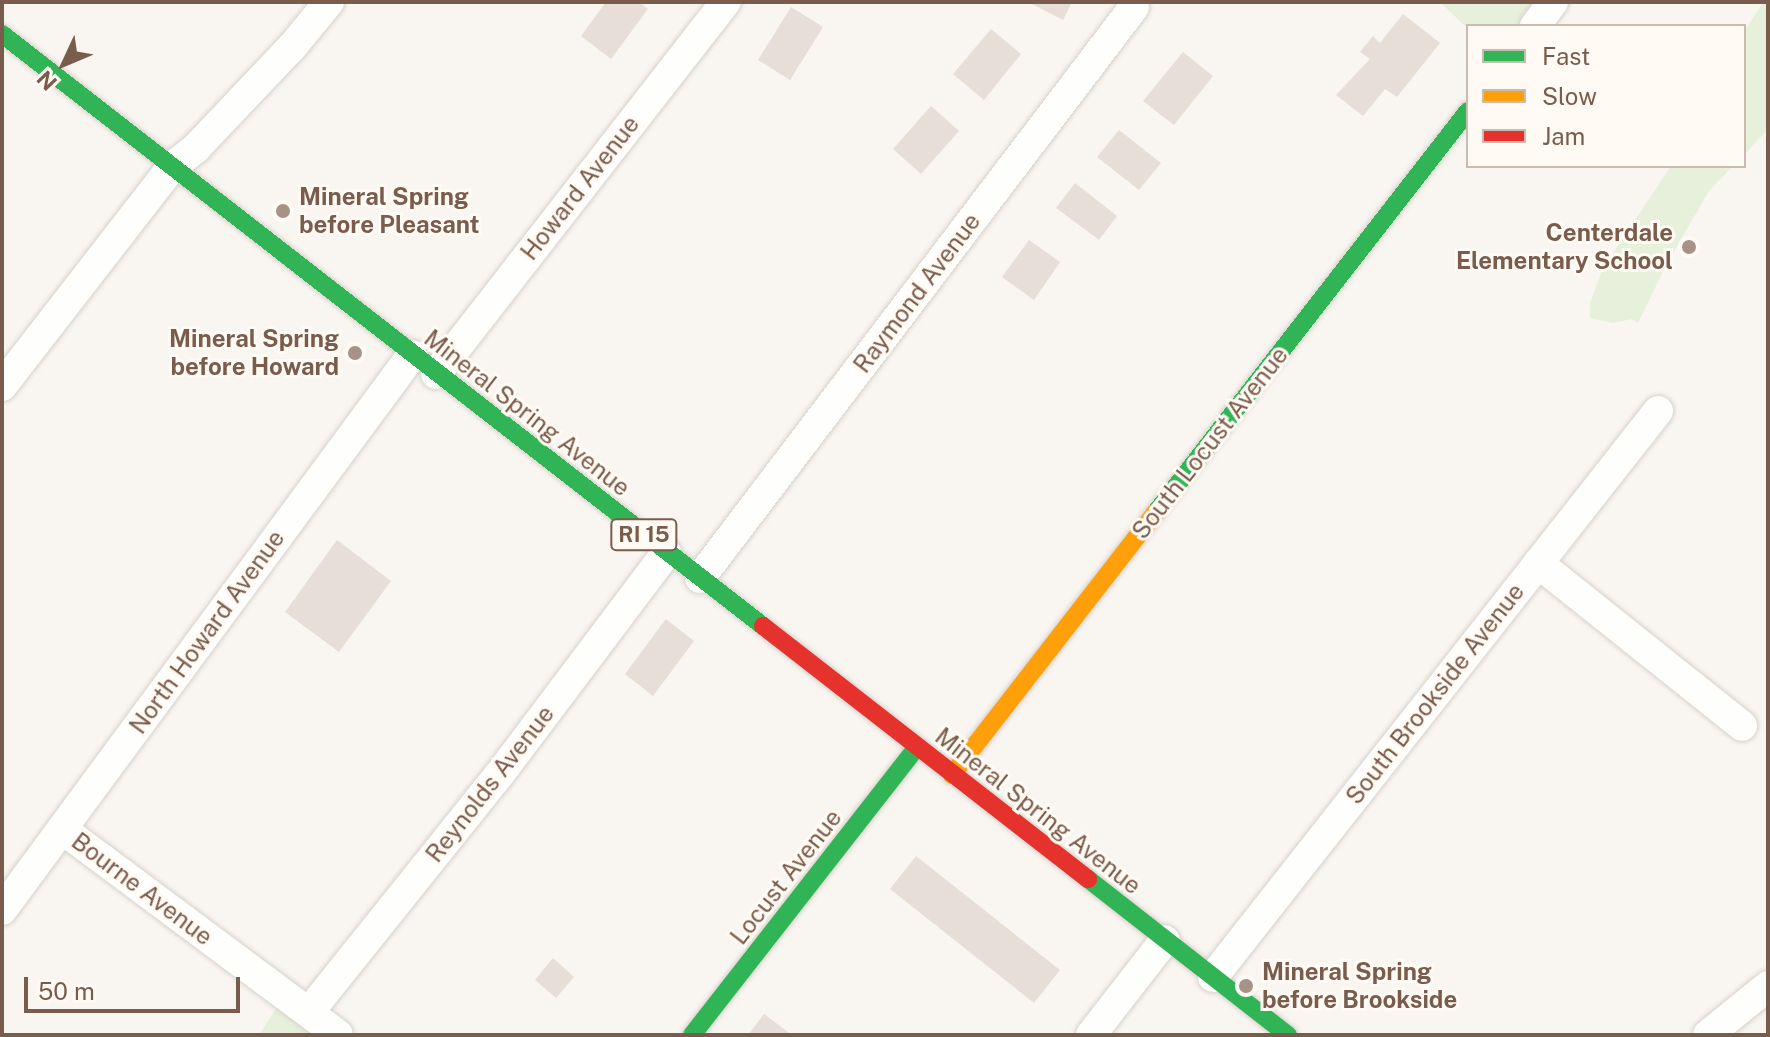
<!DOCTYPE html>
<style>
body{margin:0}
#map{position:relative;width:1770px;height:1037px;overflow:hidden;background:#f9f5f0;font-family:"Public Sans",sans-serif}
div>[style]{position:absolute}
.green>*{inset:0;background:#e7f0db}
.building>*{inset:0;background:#e6ded7}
.roads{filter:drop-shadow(0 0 2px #d7d1cb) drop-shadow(0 0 2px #d7d1cb)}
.street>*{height:30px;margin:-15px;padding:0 15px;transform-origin:15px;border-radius:15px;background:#fefefd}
.fast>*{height:18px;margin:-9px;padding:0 9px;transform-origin:9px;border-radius:9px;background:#30b455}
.slow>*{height:18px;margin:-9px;padding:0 9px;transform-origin:9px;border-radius:9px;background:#ff9f0a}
.jam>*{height:18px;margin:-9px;padding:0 9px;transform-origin:9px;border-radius:9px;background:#e5322d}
.dots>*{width:22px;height:22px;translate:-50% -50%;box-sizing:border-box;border:4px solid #fffaf3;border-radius:50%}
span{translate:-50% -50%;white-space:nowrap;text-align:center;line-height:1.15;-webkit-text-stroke:6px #fffaf3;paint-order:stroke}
.shield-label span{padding:2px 6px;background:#fffaf3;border:2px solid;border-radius:6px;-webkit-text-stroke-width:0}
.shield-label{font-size:22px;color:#7a5c4d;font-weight:700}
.street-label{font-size:24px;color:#7a5c4d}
.poi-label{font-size:24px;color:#7a5c4d;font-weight:700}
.left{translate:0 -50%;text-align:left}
.right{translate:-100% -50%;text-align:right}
.frame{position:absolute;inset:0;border:4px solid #7a5c4d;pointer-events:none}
.legend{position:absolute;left:1466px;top:24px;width:280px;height:144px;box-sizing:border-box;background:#fffaf3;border:2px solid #cabbb1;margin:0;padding:10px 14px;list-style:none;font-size:24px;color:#7a5c4d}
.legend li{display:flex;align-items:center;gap:16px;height:40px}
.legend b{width:40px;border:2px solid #cabbb1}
.north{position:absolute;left:24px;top:24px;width:80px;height:80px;-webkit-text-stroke:6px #fffaf3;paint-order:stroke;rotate:226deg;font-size:22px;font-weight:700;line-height:32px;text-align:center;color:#7a5c4d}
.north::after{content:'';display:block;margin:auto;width:28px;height:36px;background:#7a5c4d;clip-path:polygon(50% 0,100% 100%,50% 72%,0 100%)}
.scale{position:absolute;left:24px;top:977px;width:216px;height:36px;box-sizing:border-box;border:4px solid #7a5c4d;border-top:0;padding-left:10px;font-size:24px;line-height:28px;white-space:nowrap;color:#7a5c4d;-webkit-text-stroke:6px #fffaf3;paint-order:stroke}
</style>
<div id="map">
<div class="green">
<i style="clip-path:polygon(1440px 2px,1563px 2px,1544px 26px,1468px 26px,1468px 29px)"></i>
<i style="clip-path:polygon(1768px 2px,1768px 129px,1744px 155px,1744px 32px,1762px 4px)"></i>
<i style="clip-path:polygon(1671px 166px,1733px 166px,1709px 191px,1665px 267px,1638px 323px,1632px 319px,1613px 323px,1590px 318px,1590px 303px,1603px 268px)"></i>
<i style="clip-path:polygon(283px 998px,325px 1035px,259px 1035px)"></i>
</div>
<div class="building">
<i style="clip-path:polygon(606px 2px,639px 2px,648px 9px,611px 59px,581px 36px)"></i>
<i style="clip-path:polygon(1028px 2px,1072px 2px,1063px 20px)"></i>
<i style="clip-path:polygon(791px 7px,823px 27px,790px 80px,758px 60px)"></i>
<i style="clip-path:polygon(1403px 14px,1440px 43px,1397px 97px,1385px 89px,1363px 116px,1336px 95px,1370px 59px,1360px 52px,1373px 36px,1380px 43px)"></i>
<i style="clip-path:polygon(991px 29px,1021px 54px,984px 100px,953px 74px)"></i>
<i style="clip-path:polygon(1183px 52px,1213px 76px,1174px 125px,1143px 101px)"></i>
<i style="clip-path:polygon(931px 106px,959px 131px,921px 174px,893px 149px)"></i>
<i style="clip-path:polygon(1119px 130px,1161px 163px,1139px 190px,1097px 157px)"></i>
<i style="clip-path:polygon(1075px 183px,1117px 216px,1099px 240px,1056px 208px)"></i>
<i style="clip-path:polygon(1029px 240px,1060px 262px,1034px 300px,1002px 277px)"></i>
<i style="clip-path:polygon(337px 540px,391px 581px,339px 652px,285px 612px)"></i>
<i style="clip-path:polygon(666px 619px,694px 641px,653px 696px,625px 674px)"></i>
<i style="clip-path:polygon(916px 856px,1060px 970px,1034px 1003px,890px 889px)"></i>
<i style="clip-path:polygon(553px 958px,574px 977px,556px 998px,535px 980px)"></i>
<i style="clip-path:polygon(764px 1014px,792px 1035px,748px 1035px)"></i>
</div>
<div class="roads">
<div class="street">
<i style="left:1535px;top:26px;width:30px;rotate:-53deg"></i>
<i style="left:436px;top:374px;width:472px;rotate:-52.1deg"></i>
<i style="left:2px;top:386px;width:277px;rotate:-52.2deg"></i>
<i style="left:172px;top:167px;width:31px;rotate:-38deg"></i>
<i style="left:196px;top:148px;width:139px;rotate:-46.5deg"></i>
<i style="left:292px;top:47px;width:58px;rotate:-50.6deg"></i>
<i style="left:1538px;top:563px;width:261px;rotate:38.6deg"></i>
<i style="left:700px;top:578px;width:717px;rotate:-52.76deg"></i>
<i style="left:62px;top:829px;width:344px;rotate:36.7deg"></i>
<i style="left:2px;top:910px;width:690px;rotate:-53.55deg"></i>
<i style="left:1213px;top:977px;width:720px;rotate:-51.82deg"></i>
<i style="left:309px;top:1012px;width:304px;rotate:-51.3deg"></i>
<i style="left:499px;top:775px;width:278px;rotate:-53deg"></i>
<i style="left:1091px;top:1035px;width:120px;rotate:-52.1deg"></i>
<i style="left:1708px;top:1035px;width:77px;rotate:-39.2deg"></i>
</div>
<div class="fast">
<i style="left:2px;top:34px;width:964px;rotate:37.88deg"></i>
<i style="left:1156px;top:512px;width:508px;rotate:-52.12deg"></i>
<i style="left:1088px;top:879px;width:254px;rotate:38deg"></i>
<i style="left:692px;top:1035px;width:365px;rotate:-52deg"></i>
</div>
<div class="slow">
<i style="left:952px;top:775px;width:333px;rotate:-52.2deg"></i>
</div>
<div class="jam">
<i style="left:763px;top:626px;width:412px;rotate:37.9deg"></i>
</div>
</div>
<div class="dots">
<i style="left:283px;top:211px;background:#a69286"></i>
<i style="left:1689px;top:247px;background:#a69286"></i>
<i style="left:355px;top:353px;background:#a69286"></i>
<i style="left:1246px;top:986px;background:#a69286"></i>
</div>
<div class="shield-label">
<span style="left:644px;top:535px">RI 15</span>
</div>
<div class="street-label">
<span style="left:580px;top:188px;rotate:-52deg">Howard Avenue</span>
<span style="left:917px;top:293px;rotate:-53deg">Raymond Avenue</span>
<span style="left:527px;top:413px;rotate:38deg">Mineral Spring Avenue</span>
<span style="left:1210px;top:443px;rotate:-52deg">South Locust Avenue</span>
<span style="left:207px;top:632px;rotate:-54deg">North Howard Avenue</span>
<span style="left:1435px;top:694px;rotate:-52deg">South Brookside Avenue</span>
<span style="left:490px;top:784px;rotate:-52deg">Reynolds Avenue</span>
<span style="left:1038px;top:811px;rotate:38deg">Mineral Spring Avenue</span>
<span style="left:786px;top:877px;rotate:-52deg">Locust Avenue</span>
<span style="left:142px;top:889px;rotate:37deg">Bourne Avenue</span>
</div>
<div class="poi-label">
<span class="left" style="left:299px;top:211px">Mineral Spring<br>before Pleasant</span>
<span class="right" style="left:1673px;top:247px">Centerdale<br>Elementary School</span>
<span class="right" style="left:339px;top:353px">Mineral Spring<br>before Howard</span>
<span class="left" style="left:1262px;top:986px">Mineral Spring<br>before Brookside</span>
</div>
<div class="frame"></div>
<ul class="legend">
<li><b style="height:10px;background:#30b455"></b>Fast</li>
<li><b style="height:10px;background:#ff9f0a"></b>Slow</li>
<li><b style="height:10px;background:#e5322d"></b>Jam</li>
</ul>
<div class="north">N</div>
<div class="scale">50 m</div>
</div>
